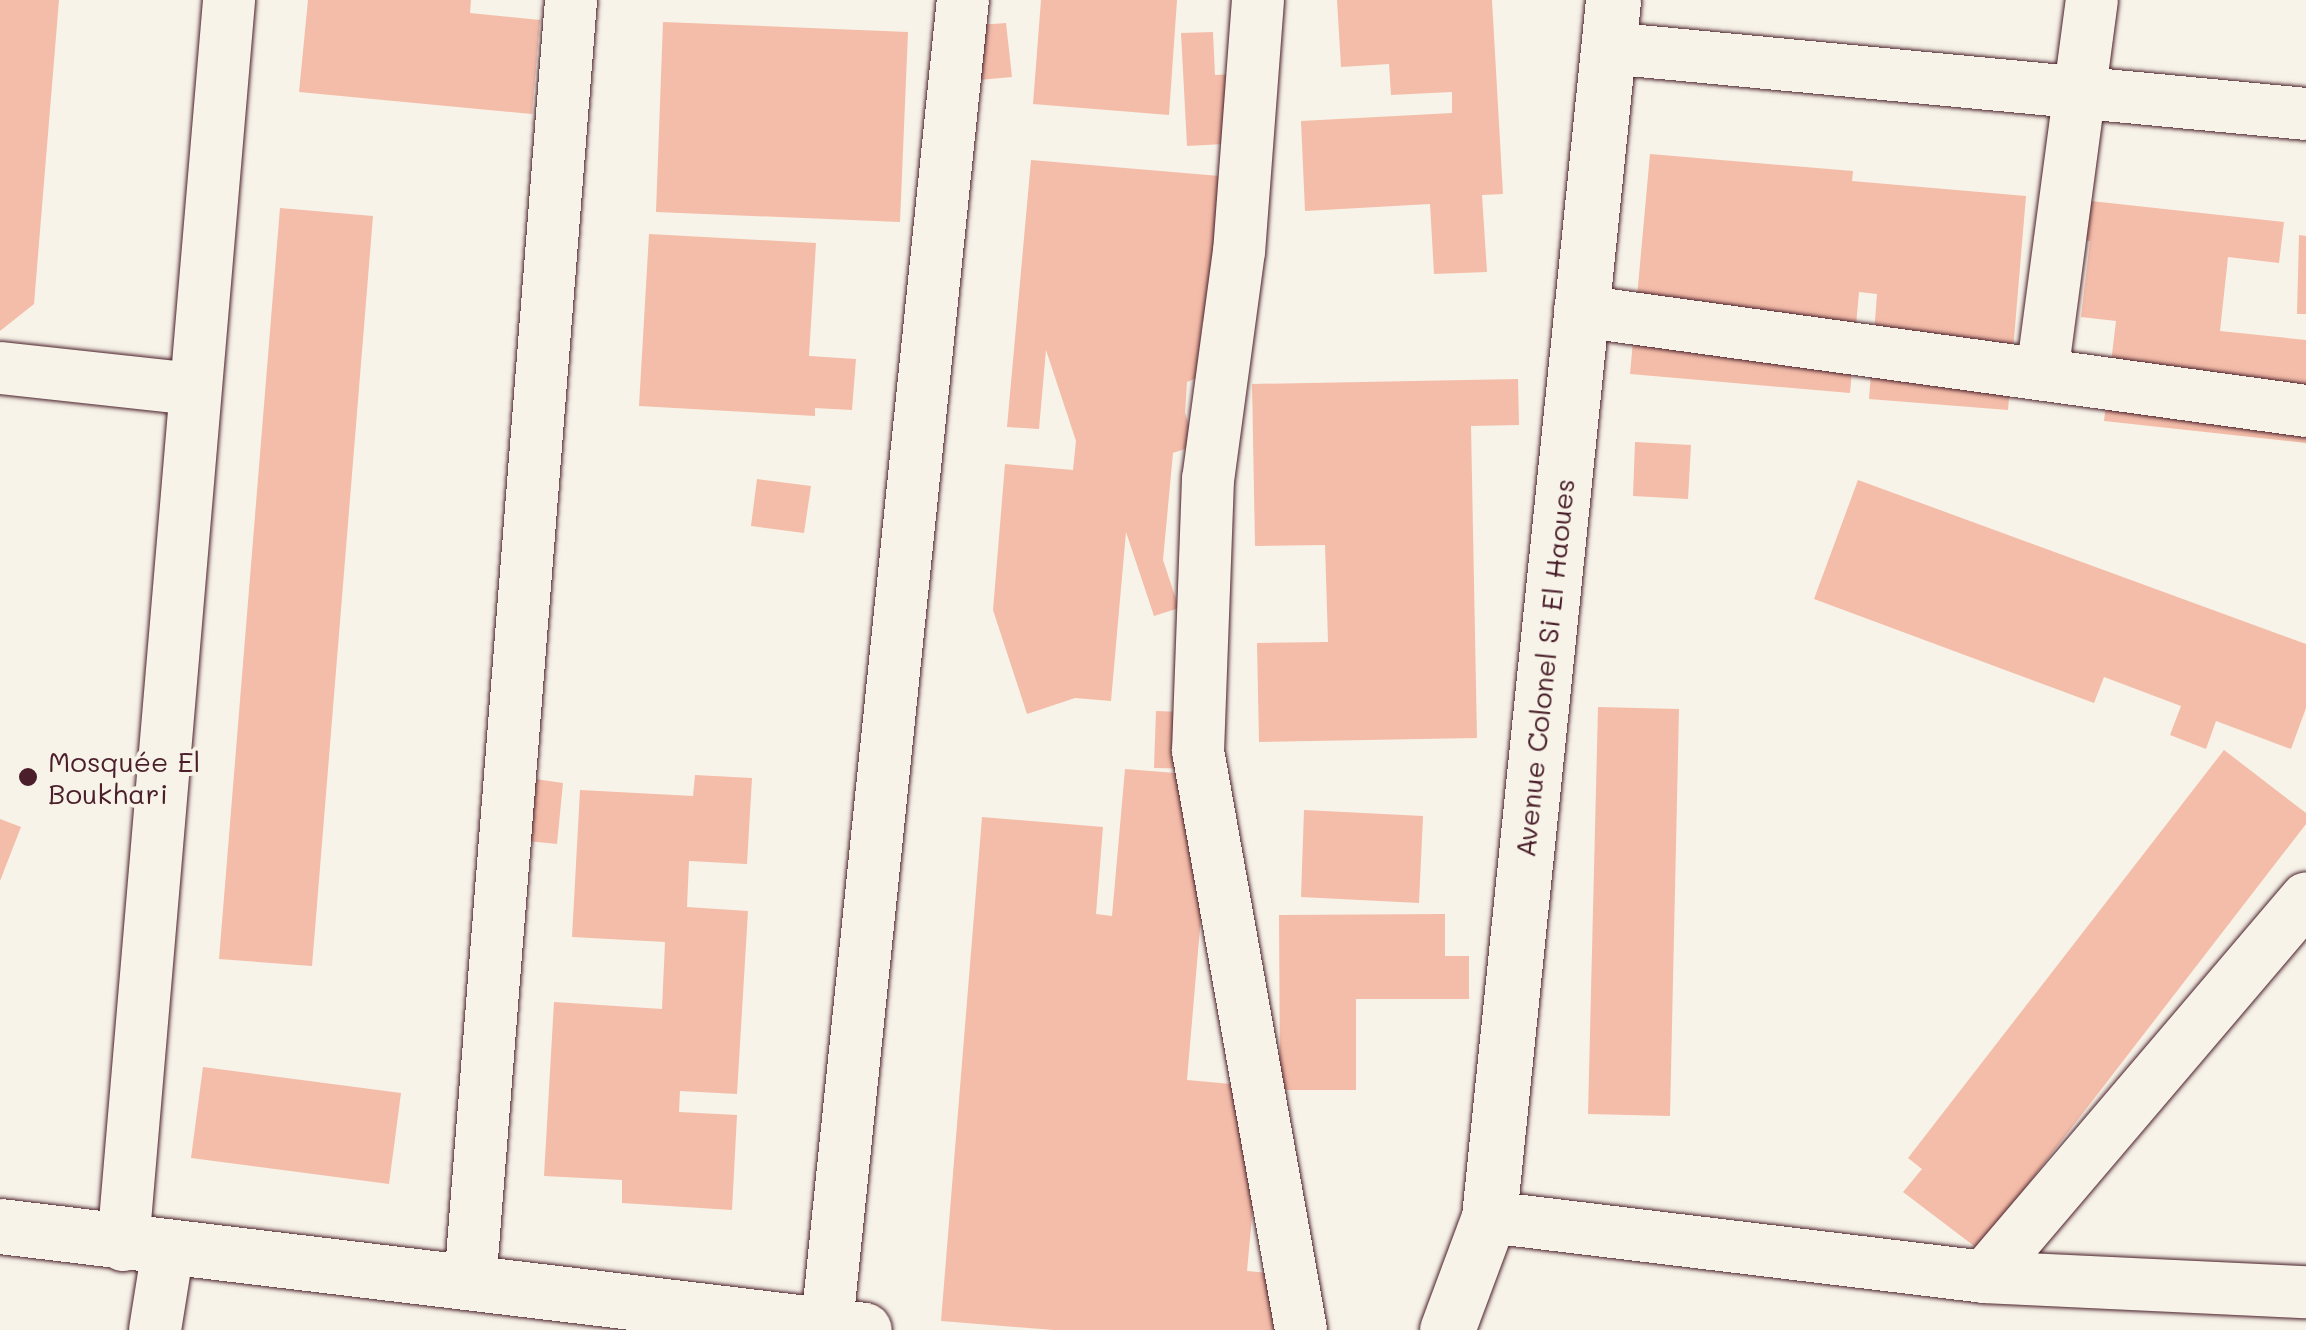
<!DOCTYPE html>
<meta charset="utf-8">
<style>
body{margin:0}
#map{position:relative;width:2306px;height:1330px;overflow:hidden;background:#f7f3e8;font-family:Mali,sans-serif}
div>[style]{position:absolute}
.building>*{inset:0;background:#f4bda9}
.roads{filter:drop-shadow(0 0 2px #4a1f2b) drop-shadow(0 0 2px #4a1f2b)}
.minor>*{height:52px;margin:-26px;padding:0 26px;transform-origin:26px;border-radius:26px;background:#f7f3e8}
.tertiary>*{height:55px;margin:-27.5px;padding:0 27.5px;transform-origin:27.5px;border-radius:27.5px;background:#f7f3e8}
.secondary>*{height:55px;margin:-27.5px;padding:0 27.5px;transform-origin:27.5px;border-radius:27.5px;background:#f7f3e8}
.dots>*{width:28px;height:28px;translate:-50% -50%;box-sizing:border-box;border:5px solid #f7f3e8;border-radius:50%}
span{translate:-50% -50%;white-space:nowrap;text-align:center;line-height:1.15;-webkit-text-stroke:8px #f7f3e8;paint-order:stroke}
.street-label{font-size:28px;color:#4a1f2b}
.poi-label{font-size:28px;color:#4a1f2b}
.left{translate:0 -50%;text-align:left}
</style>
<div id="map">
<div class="building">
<i style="clip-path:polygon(0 0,59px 0,34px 304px,0 331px)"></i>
<i style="clip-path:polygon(308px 0,471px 0,470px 13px,540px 20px,532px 114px,299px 92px)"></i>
<i style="clip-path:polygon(1041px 0,1177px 0,1169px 115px,1033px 104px)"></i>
<i style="clip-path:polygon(1337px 0,1492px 0,1503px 194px,1482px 195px,1487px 272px,1434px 274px,1430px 204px,1305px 211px,1301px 121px,1452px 113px,1452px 92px,1391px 95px,1389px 64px,1341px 67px)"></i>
<i style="clip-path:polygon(663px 22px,908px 32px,900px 222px,656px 212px)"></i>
<i style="clip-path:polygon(1006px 23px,1012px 77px,956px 82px,951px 27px)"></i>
<i style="clip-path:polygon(1213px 32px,1215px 75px,1240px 74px,1243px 143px,1187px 146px,1181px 33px)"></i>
<i style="clip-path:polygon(1650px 154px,1853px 171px,1852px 181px,2026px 196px,2008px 410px,1869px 399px,1877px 294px,1859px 292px,1850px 393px,1630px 374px)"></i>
<i style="clip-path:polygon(1031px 160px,1255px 179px,1244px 309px,1202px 322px,1197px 378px,1187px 382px,1185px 413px,1196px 445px,1173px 453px,1163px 560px,1179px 608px,1154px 616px,1126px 532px,1111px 701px,1075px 698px,1027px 714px,993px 610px,1005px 464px,1073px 470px,1076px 441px,1046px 350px,1039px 429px,1007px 427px)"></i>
<i style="clip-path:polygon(2054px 197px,2284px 222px,2279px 263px,2228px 257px,2220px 331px,2306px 340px,2306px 443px,2104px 421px,2116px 321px,2081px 317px,2090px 241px,2050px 236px)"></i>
<i style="clip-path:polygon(280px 208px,373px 216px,312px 966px,219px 959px)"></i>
<i style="clip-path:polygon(649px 234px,816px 243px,809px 356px,856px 359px,852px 410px,815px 408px,815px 416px,639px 406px)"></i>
<i style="clip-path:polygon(2299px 235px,2306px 236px,2306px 314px,2297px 314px)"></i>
<i style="clip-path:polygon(1518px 379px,1519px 425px,1471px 426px,1477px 738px,1259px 742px,1257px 643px,1328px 642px,1325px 545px,1255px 546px,1252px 384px)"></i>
<i style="clip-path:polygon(1635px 442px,1691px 445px,1688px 499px,1633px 496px)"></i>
<i style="clip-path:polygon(757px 479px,811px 486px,804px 533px,751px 526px)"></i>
<i style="clip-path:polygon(1858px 480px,2306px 644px,2306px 708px,2291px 749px,2216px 721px,2206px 749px,2170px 735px,2181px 706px,2104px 677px,2094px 703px,1814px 599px)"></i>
<i style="clip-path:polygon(1598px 707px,1679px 709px,1670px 1116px,1588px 1114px)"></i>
<i style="clip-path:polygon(1156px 711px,1210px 713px,1208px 769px,1154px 768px)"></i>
<i style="clip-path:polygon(2224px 750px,2306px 813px,2306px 824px,1978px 1249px,1903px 1192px,1922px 1169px,1908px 1158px)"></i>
<i style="clip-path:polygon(1125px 769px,1213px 776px,1187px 1080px,1264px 1087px,1247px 1271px,1294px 1275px,1289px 1330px,1054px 1330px,941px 1321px,982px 817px,1103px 827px,1096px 914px,1112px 916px)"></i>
<i style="clip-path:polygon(695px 775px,752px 778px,747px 864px,689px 861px,687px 907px,748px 911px,737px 1094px,680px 1091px,679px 1112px,737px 1115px,732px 1210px,622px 1203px,622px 1180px,544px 1176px,554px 1002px,662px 1009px,665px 942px,572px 937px,580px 790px,693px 796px)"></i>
<i style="clip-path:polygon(535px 779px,563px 783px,557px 844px,528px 841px)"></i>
<i style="clip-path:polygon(1304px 810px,1423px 816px,1419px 903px,1301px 897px)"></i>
<i style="clip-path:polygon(0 819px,21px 827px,0 881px)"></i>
<i style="clip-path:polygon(1445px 914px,1445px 956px,1469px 956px,1469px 999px,1356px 999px,1356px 1090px,1280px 1090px,1279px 915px)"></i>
<i style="clip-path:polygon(203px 1067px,401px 1093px,389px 1184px,191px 1158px)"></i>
</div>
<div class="roads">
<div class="minor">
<i style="left:1258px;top:0;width:252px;rotate:94.3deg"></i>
<i style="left:1239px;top:251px;width:230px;rotate:97.7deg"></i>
<i style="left:1208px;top:479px;width:272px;rotate:92.1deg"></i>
<i style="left:1198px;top:751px;width:588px;rotate:79.91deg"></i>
<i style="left:1608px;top:48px;width:701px;rotate:5.4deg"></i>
<i style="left:1580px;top:311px;width:733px;rotate:7.84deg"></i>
<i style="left:0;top:368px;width:193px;rotate:6.2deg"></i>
<i style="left:2042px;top:374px;width:377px;rotate:-82.4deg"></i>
<i style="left:1489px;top:1217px;width:499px;rotate:6.9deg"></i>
<i style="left:1984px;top:1277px;width:497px;rotate:-49.6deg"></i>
<i style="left:123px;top:1245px;width:1250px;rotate:-85.13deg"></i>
<i style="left:1984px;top:1277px;width:322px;rotate:2.7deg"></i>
<i style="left:470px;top:1284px;width:1288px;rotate:-85.5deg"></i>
<i style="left:827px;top:1324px;width:1331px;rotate:-84.14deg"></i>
<i style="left:155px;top:1330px;width:82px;rotate:-80.9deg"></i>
</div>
<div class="tertiary">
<i style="left:1447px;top:1330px;width:121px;rotate:-69.6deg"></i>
<i style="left:1489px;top:1217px;width:1223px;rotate:-84.18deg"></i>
</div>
<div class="secondary">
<i style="left:0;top:1226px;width:870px;rotate:6.86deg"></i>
</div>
</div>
<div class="dots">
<i style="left:28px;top:777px;background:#4a1f2b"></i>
</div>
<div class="street-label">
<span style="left:1544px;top:668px;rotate:-84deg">Avenue Colonel Si El Haoues</span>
</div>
<div class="poi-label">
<span class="left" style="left:48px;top:777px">Mosquée El<br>Boukhari</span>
</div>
</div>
